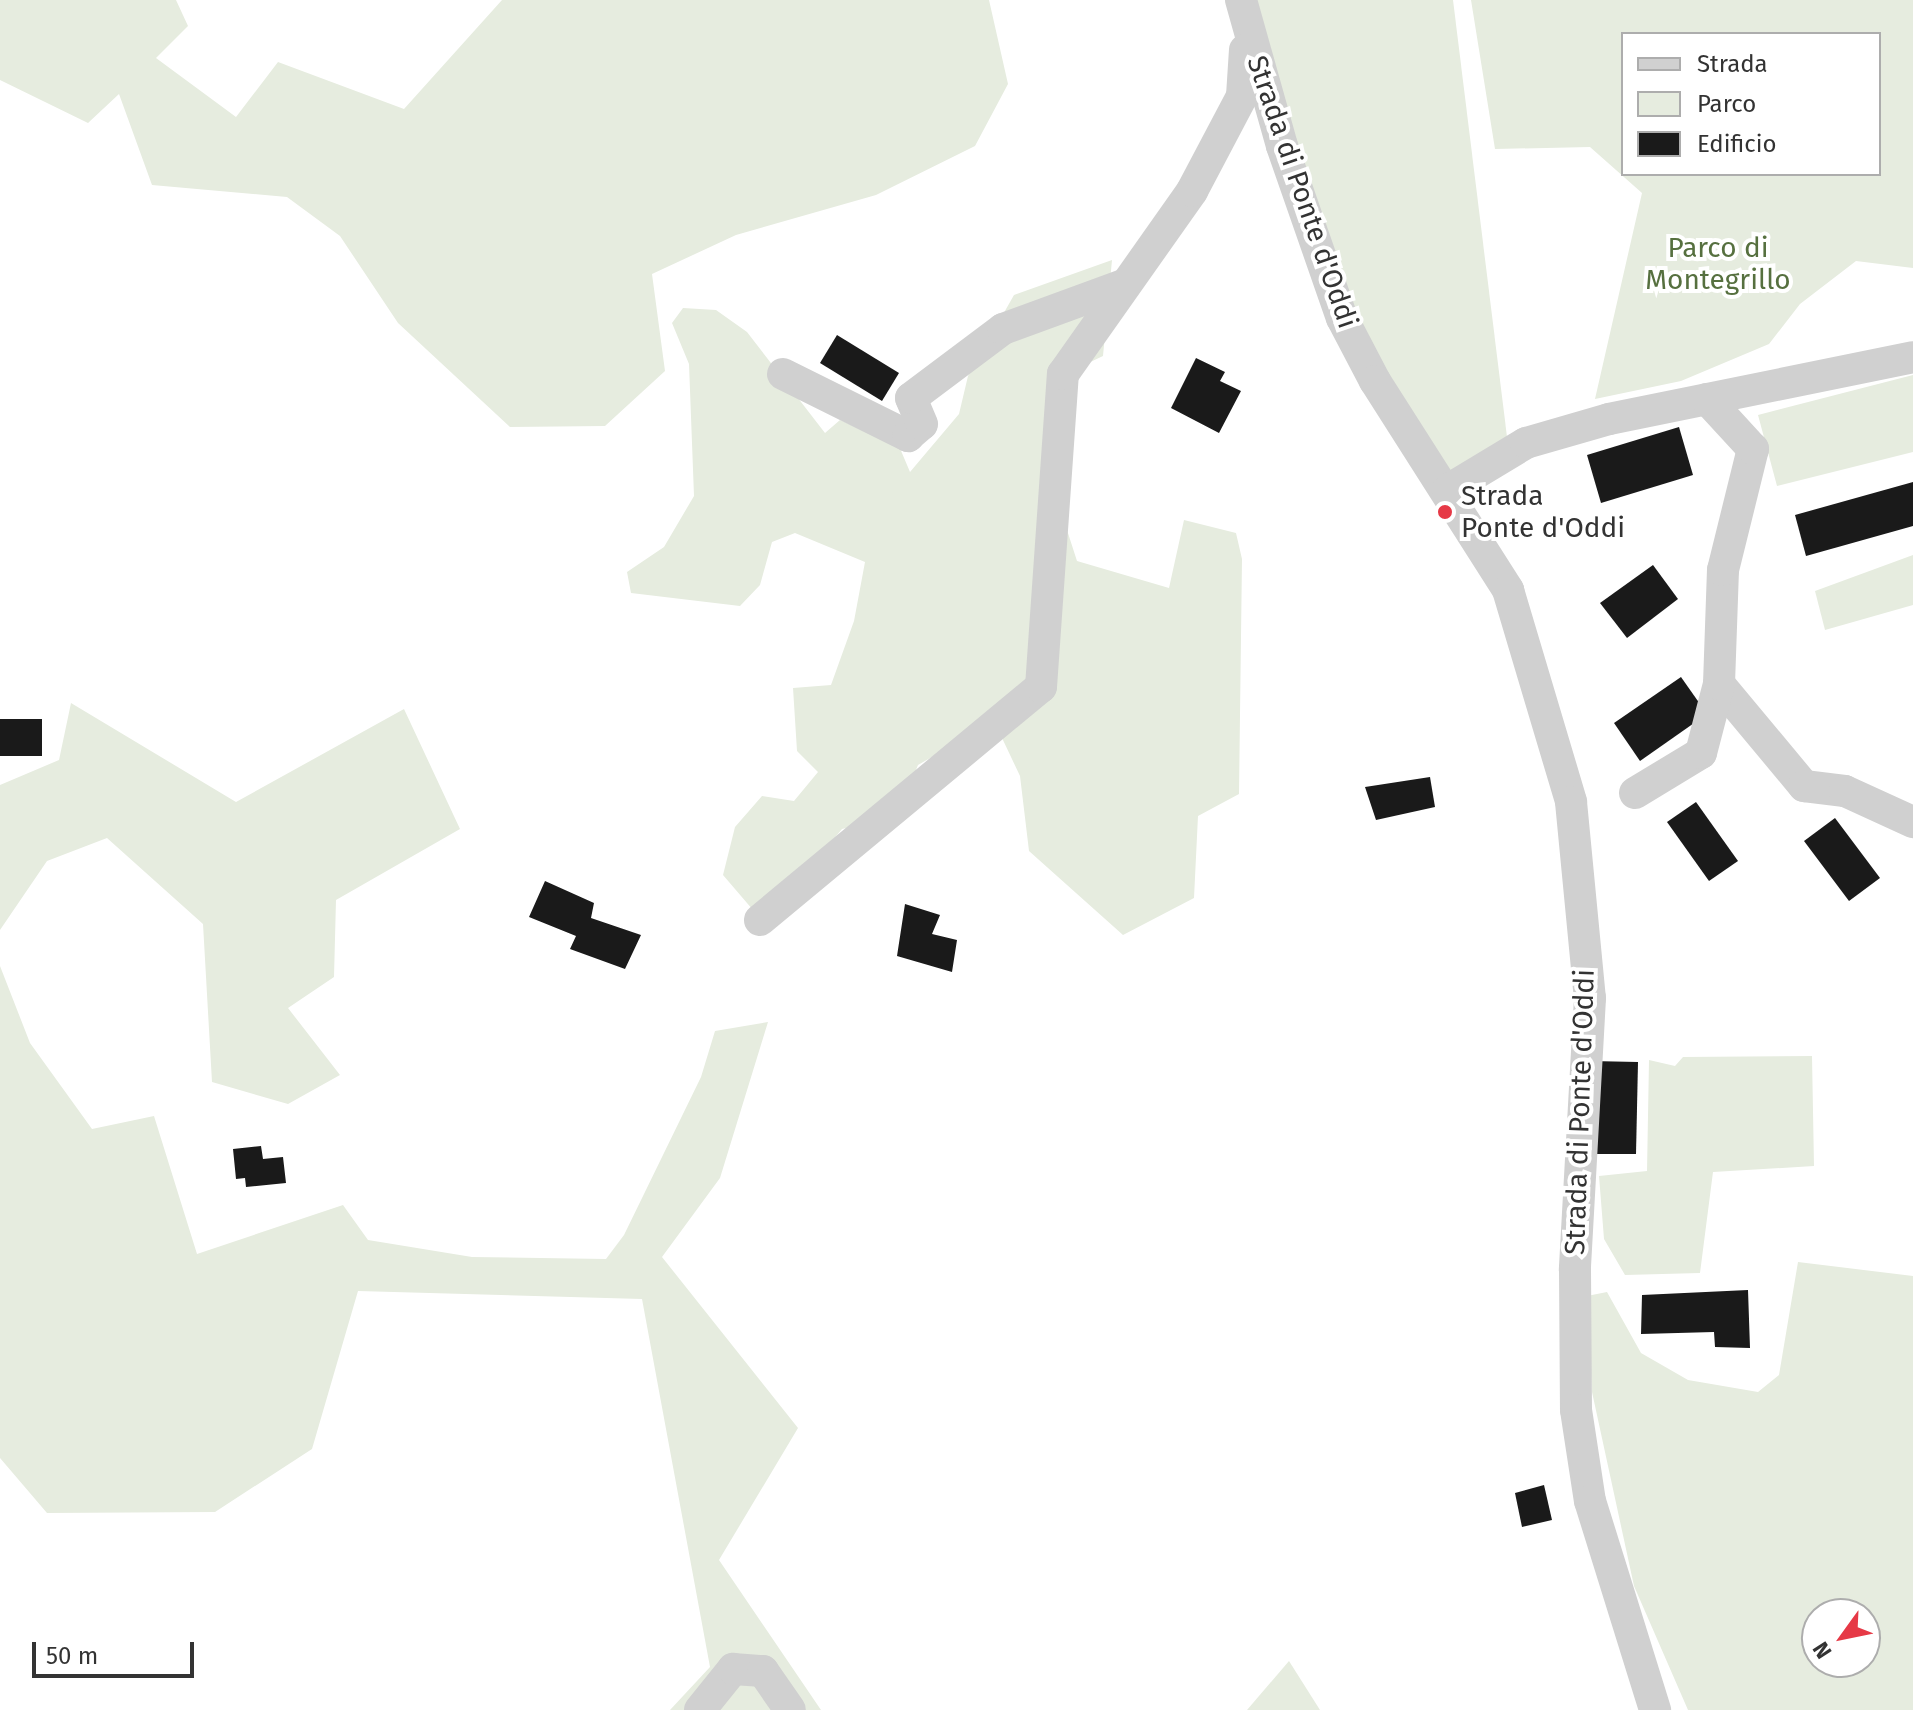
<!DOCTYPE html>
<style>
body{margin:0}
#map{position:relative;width:1913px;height:1710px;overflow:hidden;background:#fff;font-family:"Fira Sans",sans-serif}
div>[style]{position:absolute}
.green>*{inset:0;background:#e6ecdf}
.building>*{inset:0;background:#1a1a1a}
.minor>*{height:32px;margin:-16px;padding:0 16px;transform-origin:16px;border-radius:16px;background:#d0d0d0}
.dots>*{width:22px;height:22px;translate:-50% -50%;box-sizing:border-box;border:4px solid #fff;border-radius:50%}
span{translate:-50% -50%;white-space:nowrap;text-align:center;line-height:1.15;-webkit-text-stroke:8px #fff;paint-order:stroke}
.street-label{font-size:28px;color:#333}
.park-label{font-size:28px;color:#56703f}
.poi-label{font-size:28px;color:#333}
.left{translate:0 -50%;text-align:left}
.legend{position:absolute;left:1621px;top:32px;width:260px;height:144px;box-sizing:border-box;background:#fff;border:2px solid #adadad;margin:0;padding:10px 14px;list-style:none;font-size:24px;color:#333}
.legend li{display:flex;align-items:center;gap:16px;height:40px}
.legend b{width:40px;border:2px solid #adadad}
.north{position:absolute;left:1801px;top:1598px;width:80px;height:80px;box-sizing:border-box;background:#fff;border:2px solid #adadad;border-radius:50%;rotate:237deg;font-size:22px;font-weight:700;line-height:32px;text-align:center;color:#333}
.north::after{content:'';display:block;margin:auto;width:28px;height:36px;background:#e63946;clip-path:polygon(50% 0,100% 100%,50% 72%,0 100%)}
.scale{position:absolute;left:32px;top:1642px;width:162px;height:36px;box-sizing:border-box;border:4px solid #333;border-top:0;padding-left:10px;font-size:24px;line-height:28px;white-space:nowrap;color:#333;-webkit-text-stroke:6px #fff;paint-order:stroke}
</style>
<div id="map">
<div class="green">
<i style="clip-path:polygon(0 0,176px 0,188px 26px,156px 58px,236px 117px,278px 62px,404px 109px,502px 0,989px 0,1008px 84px,975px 146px,876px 195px,736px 235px,652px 274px,665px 371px,605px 426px,510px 427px,398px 323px,340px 236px,287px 197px,152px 185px,119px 94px,88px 123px,0 80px)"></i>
<i style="clip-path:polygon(1241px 0,1453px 0,1509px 453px,1448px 490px,1375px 381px)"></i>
<i style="clip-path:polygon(evenodd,1471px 0,1913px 0,1913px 268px,1856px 261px,1800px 304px,1769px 344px,1681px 381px,1595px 399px,1642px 193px,1590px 147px,1495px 149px,1471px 0,1623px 34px,1879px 34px,1879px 174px,1623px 174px,1623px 34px)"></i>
<i style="clip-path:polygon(1112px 260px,1103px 356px,1063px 375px,1056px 496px,1077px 561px,1169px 588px,1184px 520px,1236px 533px,1242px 559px,1239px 794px,1198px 816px,1194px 898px,1123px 935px,1029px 851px,1020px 776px,994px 721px,918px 765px,897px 816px,842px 829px,793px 888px,753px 910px,723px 875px,735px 827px,762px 796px,794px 801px,818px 772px,797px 751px,793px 688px,831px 685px,854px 621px,865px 562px,795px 533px,772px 542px,760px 585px,740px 606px,631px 593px,627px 572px,664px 547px,694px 496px,689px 364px,672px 323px,683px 308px,716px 310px,747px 332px,825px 433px,840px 420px,899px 446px,910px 472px,959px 414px,968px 376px,1014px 295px)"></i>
<i style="clip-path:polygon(1913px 375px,1913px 452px,1777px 486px,1758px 415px)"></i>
<i style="clip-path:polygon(1913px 555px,1913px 605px,1825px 630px,1815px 591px)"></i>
<i style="clip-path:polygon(71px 703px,236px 802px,404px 709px,460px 829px,336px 900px,334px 977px,288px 1008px,340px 1075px,288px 1104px,212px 1082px,203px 924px,107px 838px,47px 861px,0 930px,0 785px,59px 760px)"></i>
<i style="clip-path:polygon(0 966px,30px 1043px,92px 1129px,154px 1116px,197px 1254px,343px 1205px,368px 1240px,472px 1257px,606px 1259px,624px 1235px,701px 1077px,715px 1031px,768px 1022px,720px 1178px,662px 1257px,798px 1428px,719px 1560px,821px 1710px,670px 1710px,710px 1667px,642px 1299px,358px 1291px,312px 1449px,215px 1512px,47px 1513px,0 1458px)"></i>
<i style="clip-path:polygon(1812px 1056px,1814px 1166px,1713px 1172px,1700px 1273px,1625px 1275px,1604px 1239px,1599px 1176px,1647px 1171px,1649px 1060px,1675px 1066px,1683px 1057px)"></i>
<i style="clip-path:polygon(evenodd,1798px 1262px,1913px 1276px,1913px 1710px,1688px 1710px,1634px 1586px,1592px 1392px,1587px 1296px,1607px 1292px,1641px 1353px,1688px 1380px,1758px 1392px,1779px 1375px,1798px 1262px,1817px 1614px,1865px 1614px,1865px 1634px,1875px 1620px,1865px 1637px,1865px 1662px,1817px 1662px,1817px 1614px)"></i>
<i style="clip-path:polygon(1289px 1661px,1320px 1710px,1247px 1710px)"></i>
</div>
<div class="building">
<i style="clip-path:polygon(837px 335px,899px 373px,882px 401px,820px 363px)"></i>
<i style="clip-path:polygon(1196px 358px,1225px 372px,1220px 381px,1241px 391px,1219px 433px,1171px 408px)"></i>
<i style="clip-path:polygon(1679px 427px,1693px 475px,1601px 503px,1587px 455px)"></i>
<i style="clip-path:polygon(1913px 482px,1913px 526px,1806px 556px,1795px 515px)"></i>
<i style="clip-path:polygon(1653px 565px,1678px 599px,1627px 638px,1600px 603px)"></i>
<i style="clip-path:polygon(1681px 677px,1707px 714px,1640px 761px,1614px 723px)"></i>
<i style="clip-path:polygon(0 719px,42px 719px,42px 756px,0 756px)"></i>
<i style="clip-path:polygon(1430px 777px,1435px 807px,1376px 820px,1365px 787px)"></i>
<i style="clip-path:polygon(1696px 802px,1738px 861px,1709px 881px,1667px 822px)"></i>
<i style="clip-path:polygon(1835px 818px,1880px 878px,1849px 901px,1804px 841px)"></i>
<i style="clip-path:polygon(545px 881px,594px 903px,591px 918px,641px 935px,625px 969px,570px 949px,576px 936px,529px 917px)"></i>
<i style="clip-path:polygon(905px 904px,940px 915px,932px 934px,957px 940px,952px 972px,897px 956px)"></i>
<i style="clip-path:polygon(1591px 1061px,1638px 1062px,1636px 1154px,1589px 1154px)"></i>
<i style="clip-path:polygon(261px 1146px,263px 1159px,283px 1157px,286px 1183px,246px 1187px,245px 1178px,236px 1179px,233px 1149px)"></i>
<i style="clip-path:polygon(1748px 1290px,1750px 1348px,1715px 1347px,1714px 1332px,1641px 1334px,1642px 1295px)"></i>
<i style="clip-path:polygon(1544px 1485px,1552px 1520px,1522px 1527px,1515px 1493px)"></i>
</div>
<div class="minor">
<i style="left:1241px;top:0;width:152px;rotate:74.3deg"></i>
<i style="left:1282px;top:146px;width:182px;rotate:70.8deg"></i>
<i style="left:1342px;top:318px;width:71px;rotate:62.4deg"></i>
<i style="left:1375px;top:381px;width:248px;rotate:57.5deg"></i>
<i style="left:1508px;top:590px;width:221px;rotate:73.4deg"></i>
<i style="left:1571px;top:802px;width:197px;rotate:84.5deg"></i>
<i style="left:1590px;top:998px;width:272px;rotate:93.2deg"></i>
<i style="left:1575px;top:1270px;width:140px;rotate:89.6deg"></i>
<i style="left:1576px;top:1410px;width:92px;rotate:81.3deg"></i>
<i style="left:1590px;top:1501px;width:219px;rotate:72.7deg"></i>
<i style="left:783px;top:374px;width:140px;rotate:26.4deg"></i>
<i style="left:908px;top:436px;width:18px;rotate:-41deg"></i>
<i style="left:922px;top:424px;width:28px;rotate:-113deg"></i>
<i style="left:911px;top:398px;width:115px;rotate:-36.9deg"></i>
<i style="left:1003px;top:329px;width:128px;rotate:-20.1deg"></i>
<i style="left:1448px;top:490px;width:91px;rotate:-31.1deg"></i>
<i style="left:1526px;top:443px;width:86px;rotate:-16.1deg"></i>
<i style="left:1609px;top:419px;width:310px;rotate:-11.5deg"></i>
<i style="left:1719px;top:684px;width:133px;rotate:50.2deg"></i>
<i style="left:1804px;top:786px;width:41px;rotate:7deg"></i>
<i style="left:1845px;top:791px;width:75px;rotate:24.5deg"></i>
<i style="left:1635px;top:793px;width:77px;rotate:-31.2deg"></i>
<i style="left:1701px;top:753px;width:71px;rotate:-75.4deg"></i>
<i style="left:1719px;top:684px;width:114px;rotate:-88deg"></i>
<i style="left:1723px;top:570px;width:125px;rotate:-76.1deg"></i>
<i style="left:1753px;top:449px;width:68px;rotate:-132.6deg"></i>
<i style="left:760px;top:920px;width:365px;rotate:-39.7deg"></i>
<i style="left:1041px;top:687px;width:314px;rotate:-86deg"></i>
<i style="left:1063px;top:374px;width:224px;rotate:-54.8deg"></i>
<i style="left:1192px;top:191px;width:107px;rotate:-62.2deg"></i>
<i style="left:1242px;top:96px;width:46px;rotate:-86.3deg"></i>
<i style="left:700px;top:1710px;width:53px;rotate:-51.2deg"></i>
<i style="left:733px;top:1669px;width:30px;rotate:4deg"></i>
<i style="left:763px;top:1671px;width:47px;rotate:55.3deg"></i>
</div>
<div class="dots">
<i style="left:1445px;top:512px;background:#e63946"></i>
</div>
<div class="street-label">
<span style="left:1302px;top:192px;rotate:71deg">Strada di Ponte d'Oddi</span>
<span style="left:1580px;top:1112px;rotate:-88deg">Strada di Ponte d'Oddi</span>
</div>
<div class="park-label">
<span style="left:1718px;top:264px">Parco di<br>Montegrillo</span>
</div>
<div class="poi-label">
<span class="left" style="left:1461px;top:512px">Strada<br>Ponte d'Oddi</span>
</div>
<ul class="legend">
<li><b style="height:10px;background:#d0d0d0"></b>Strada</li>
<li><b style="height:22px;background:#e6ecdf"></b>Parco</li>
<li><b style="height:22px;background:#1a1a1a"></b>Edificio</li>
</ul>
<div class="north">N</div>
<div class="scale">50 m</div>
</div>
